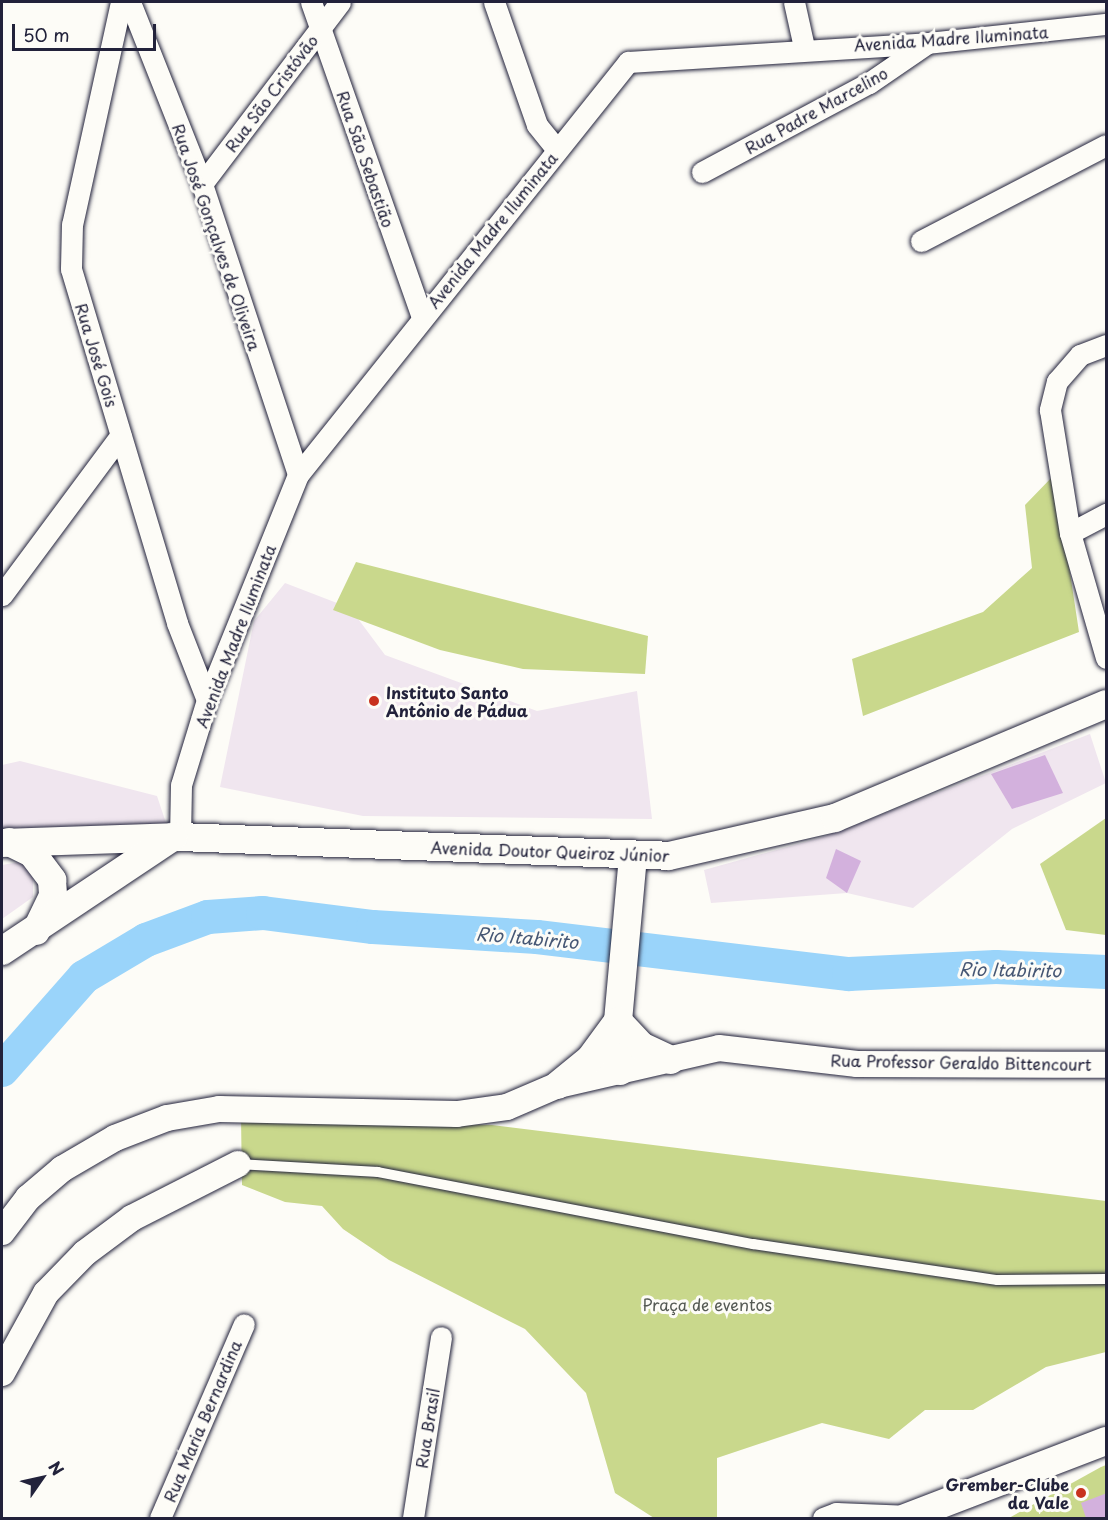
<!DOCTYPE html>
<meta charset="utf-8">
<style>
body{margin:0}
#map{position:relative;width:1108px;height:1520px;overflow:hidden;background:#fdfcf7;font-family:"Playpen Sans",sans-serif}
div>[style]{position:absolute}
.built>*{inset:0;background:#f0e6ef}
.green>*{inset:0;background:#c9d88c}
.river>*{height:34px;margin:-17px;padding:0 17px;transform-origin:17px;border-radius:17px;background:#9ad4fa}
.building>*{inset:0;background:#d3b1dd}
.roads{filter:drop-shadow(0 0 2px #22223b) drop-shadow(0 0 2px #22223b)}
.service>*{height:10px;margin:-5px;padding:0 5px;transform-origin:5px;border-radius:5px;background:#fdfcf7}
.minor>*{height:21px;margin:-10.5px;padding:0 10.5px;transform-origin:10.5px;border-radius:10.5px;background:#fdfcf7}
.tertiary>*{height:26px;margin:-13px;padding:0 13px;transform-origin:13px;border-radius:13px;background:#fdfcf7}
.secondary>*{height:28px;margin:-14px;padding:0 14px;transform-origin:14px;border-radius:14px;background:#fdfcf7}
.dots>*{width:16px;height:16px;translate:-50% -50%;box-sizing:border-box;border:3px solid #fdfcf7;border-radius:50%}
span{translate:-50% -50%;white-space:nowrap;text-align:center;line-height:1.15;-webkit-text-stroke:6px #fdfcf7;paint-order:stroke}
.street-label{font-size:16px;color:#22223b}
.poi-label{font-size:16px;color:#22223b;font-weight:700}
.left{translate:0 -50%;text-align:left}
.right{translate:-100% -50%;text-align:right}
.park-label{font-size:16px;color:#545953}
.water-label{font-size:18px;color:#465774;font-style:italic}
.frame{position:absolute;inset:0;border:3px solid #22223b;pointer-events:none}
.north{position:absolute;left:12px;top:1448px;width:60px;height:60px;-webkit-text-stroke:4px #fdfcf7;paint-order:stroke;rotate:56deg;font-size:16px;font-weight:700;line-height:24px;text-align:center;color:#22223b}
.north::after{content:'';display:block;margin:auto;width:21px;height:27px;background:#22223b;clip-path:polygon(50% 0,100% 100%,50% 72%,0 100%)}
.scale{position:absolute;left:12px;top:24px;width:144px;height:27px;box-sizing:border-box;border:3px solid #22223b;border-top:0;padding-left:8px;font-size:18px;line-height:21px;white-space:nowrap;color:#22223b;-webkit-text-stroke:4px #fdfcf7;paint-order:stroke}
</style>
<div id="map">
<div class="built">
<i style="clip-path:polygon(285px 583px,350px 608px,385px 655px,537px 711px,637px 691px,652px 819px,363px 816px,220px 787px,254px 621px)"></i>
<i style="clip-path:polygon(1090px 734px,1106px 783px,1012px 829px,913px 908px,847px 893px,711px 903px,704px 870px,823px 837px)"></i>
<i style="clip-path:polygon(20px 761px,157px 796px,168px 829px,2px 844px,2px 765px)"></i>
<i style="clip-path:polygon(20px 862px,33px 874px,33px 897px,2px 919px,2px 865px)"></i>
</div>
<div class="green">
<i style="clip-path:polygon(1055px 474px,1079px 632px,863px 716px,852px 659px,983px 612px,1032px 568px,1025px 505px)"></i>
<i style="clip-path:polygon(356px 562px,648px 636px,645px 674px,523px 669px,440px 650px,333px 610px)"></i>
<i style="clip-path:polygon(1106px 818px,1106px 935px,1066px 930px,1040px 864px)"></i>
<i style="clip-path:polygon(241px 1118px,492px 1125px,1106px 1201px,1106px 1352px,1046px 1367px,973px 1410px,925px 1410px,889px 1439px,822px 1423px,717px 1458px,717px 1518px,654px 1518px,615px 1493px,586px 1393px,525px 1329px,389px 1260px,343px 1229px,322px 1206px,285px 1202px,242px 1185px)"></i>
<i style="clip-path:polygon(1106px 1465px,1106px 1518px,1009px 1518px,1101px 1467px)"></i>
</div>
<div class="river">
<i style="left:2px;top:1070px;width:124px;rotate:-48.6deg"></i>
<i style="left:84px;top:977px;width:72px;rotate:-30.8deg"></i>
<i style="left:146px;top:940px;width:66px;rotate:-20.4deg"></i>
<i style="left:208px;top:917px;width:55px;rotate:-4.2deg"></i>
<i style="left:263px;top:913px;width:111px;rotate:7.3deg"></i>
<i style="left:373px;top:927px;width:164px;rotate:3.5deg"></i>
<i style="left:537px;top:937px;width:314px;rotate:6.8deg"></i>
<i style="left:849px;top:974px;width:147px;rotate:-2.7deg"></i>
<i style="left:996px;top:967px;width:110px;rotate:2.6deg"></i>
</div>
<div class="building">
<i style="clip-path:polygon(1045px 755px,1063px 793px,1012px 809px,991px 774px)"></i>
<i style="clip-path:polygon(836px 849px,861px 861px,847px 893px,826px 878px)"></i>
<i style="clip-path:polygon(1107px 1493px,1107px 1518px,1086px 1518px,1081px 1503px)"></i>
</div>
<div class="roads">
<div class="service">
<i style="left:238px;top:1164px;width:140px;rotate:3.3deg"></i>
<i style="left:378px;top:1172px;width:382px;rotate:10.9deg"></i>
<i style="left:753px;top:1244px;width:247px;rotate:8.4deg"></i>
<i style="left:997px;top:1280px;width:109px;rotate:-0.5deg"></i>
</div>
<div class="minor">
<i style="left:121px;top:2px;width:227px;rotate:102.4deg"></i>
<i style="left:72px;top:224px;width:45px;rotate:91.3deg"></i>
<i style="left:71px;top:269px;width:370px;rotate:73.3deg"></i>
<i style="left:177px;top:623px;width:83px;rotate:68.7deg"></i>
<i style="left:130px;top:2px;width:196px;rotate:68.4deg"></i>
<i style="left:202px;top:184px;width:306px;rotate:71.7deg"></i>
<i style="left:311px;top:2px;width:334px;rotate:70.6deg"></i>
<i style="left:494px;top:2px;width:130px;rotate:70.7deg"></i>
<i style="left:537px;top:125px;width:32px;rotate:51deg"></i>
<i style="left:794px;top:2px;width:46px;rotate:77.5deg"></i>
<i style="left:702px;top:172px;width:189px;rotate:-28.1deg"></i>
<i style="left:869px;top:83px;width:69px;rotate:-34.4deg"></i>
<i style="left:202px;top:184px;width:228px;rotate:-52.8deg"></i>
<i style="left:921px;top:241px;width:208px;rotate:-27.4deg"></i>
<i style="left:1106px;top:345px;width:28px;rotate:159deg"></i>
<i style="left:1080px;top:355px;width:35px;rotate:131deg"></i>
<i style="left:1057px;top:381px;width:30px;rotate:104deg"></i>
<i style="left:1050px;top:410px;width:125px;rotate:80.8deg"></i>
<i style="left:1070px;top:533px;width:130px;rotate:73.9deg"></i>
<i style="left:1070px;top:533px;width:41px;rotate:-27.8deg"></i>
<i style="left:2px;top:595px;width:199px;rotate:-53.4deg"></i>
<i style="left:180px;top:837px;width:52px;rotate:-88.9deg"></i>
<i style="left:181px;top:785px;width:89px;rotate:-73deg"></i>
<i style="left:207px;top:700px;width:243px;rotate:-68deg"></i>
<i style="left:298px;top:475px;width:529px;rotate:-51.37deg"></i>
<i style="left:628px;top:62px;width:300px;rotate:-3.6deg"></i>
<i style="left:927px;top:43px;width:180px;rotate:-6.1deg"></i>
<i style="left:160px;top:1518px;width:211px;rotate:-66.6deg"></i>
<i style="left:413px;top:1518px;width:183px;rotate:-81.2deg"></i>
<i style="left:823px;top:1518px;width:14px;rotate:-21deg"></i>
<i style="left:836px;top:1513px;width:74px;rotate:2.3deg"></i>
</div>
<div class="tertiary">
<i style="left:2px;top:1232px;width:43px;rotate:-52.6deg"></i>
<i style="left:28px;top:1198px;width:45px;rotate:-40.5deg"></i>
<i style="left:62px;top:1169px;width:61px;rotate:-30.3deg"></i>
<i style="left:115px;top:1138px;width:56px;rotate:-21deg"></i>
<i style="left:167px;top:1118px;width:53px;rotate:-9.8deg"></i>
<i style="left:219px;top:1109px;width:238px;rotate:1.2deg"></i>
<i style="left:457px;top:1114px;width:50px;rotate:-8deg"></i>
<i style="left:507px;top:1107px;width:56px;rotate:-23.3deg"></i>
<i style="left:558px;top:1085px;width:165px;rotate:-12.9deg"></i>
<i style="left:719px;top:1048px;width:139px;rotate:6.6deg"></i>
<i style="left:857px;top:1064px;width:249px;rotate:0.2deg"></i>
<i style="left:2px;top:1373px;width:91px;rotate:-61.2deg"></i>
<i style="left:46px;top:1293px;width:56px;rotate:-45.7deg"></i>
<i style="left:85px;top:1253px;width:59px;rotate:-36.7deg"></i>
<i style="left:132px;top:1218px;width:119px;rotate:-27deg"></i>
</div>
<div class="secondary">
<i style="left:9px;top:842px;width:25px;rotate:26deg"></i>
<i style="left:32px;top:853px;width:34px;rotate:53deg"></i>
<i style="left:52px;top:880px;width:16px;rotate:86deg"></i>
<i style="left:53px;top:896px;width:39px;rotate:116deg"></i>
<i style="left:2px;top:843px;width:178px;rotate:-1.9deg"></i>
<i style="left:180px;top:837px;width:489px;rotate:2.2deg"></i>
<i style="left:669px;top:856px;width:170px;rotate:-12.9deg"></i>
<i style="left:835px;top:818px;width:294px;rotate:-22.8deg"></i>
<i style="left:2px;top:951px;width:206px;rotate:-33.7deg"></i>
<i style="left:620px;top:1071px;width:50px;rotate:-92.3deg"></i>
<i style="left:618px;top:1021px;width:165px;rotate:-84.8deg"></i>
<i style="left:558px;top:1085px;width:41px;rotate:-39.1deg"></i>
<i style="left:590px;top:1059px;width:47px;rotate:-53.6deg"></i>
<i style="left:618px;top:1021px;width:34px;rotate:47deg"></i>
<i style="left:641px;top:1046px;width:33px;rotate:25deg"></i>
<i style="left:905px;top:1518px;width:215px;rotate:-21deg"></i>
</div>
</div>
<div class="dots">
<i style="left:374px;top:701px;background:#c8321e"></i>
<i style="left:1081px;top:1493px;background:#c8321e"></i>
</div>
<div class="street-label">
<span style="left:951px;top:38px;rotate:-4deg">Avenida Madre Iluminata</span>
<span style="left:271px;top:93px;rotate:-53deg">Rua São Cristóvão</span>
<span style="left:816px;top:110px;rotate:-29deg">Rua Padre Marcelino</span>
<span style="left:366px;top:159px;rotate:71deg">Rua São Sebastião</span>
<span style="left:492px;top:230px;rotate:-51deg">Avenida Madre Iluminata</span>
<span style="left:217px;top:237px;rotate:71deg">Rua José Gonçalves de Oliveira</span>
<span style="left:97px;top:355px;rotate:73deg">Rua José Gois</span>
<span style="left:235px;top:636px;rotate:-69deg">Avenida Madre Iluminata</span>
<span style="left:550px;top:851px;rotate:2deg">Avenida Doutor Queiroz Júnior</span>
<span style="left:961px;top:1062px;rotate:1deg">Rua Professor Geraldo Bittencourt</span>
<span style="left:202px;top:1421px;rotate:-67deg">Rua Maria Bernardina</span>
<span style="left:427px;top:1428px;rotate:-81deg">Rua Brasil</span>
</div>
<div class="poi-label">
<span class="left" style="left:386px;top:701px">Instituto Santo<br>Antônio de Pádua</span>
<span class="right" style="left:1069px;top:1493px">Grember-Clube<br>da Vale</span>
</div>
<div class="park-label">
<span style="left:707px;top:1304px">Praça de eventos</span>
</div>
<div class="water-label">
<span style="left:527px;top:938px;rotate:5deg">Rio Itabirito</span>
<span style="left:1010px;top:970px;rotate:1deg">Rio Itabirito</span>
</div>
<div class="frame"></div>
<div class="north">N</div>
<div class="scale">50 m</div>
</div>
